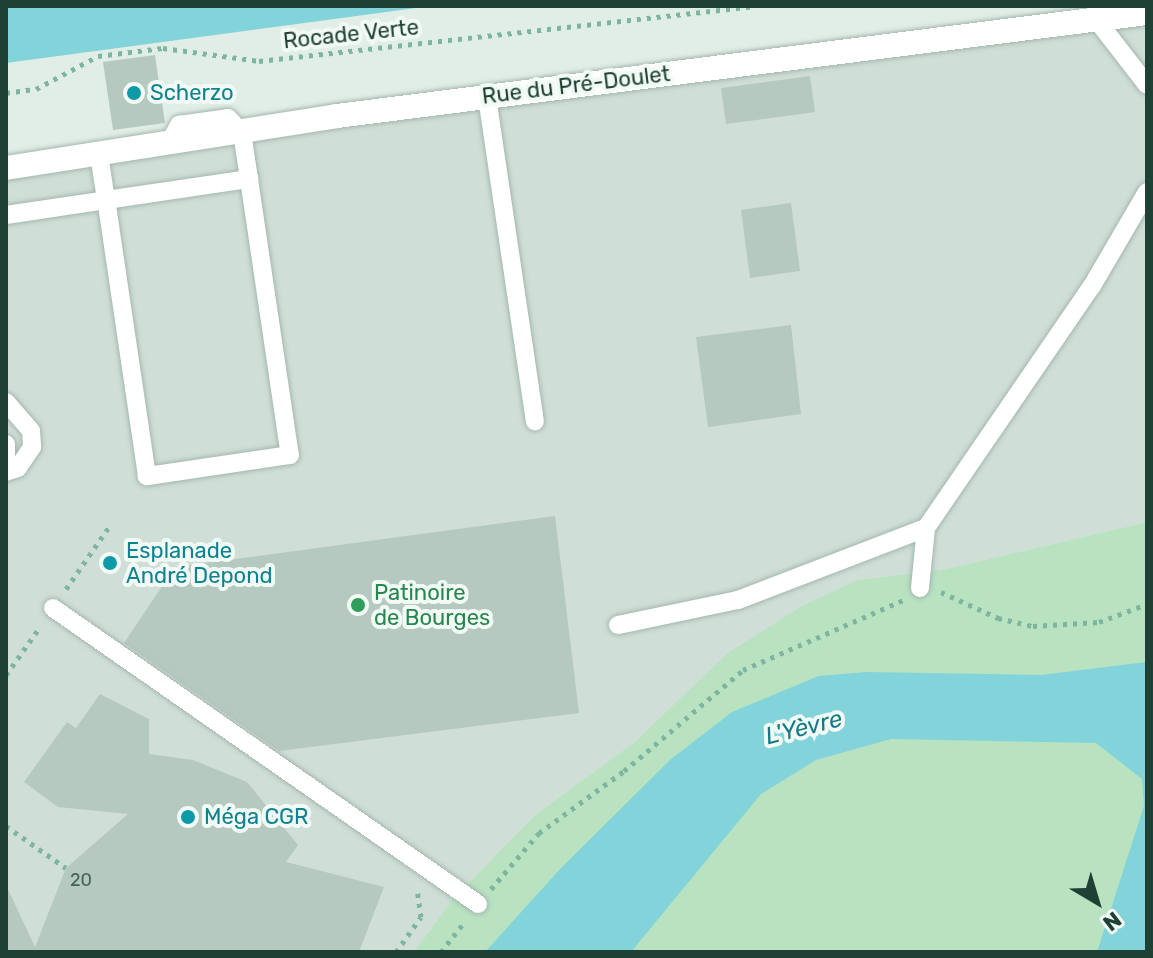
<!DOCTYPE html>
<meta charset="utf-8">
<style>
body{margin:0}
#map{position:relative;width:1153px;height:958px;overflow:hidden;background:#e1eee7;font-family:Rubik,sans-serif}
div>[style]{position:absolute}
.built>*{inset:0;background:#cfded6}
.green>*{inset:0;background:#b8e2c0}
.water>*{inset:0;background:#83d3da}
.building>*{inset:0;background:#b6c9c0}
.path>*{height:5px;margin-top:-2.5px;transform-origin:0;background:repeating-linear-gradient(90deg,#7eb5a0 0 4px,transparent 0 10px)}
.roads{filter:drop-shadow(0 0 2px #a3b7ae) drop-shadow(0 0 2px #a3b7ae)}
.service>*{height:18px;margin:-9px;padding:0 9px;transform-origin:9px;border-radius:9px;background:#fff}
.minor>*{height:24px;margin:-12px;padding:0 12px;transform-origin:12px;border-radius:12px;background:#fff}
.dots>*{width:22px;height:22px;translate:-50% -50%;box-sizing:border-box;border:4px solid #f2faf5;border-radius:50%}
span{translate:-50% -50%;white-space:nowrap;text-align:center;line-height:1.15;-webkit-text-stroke:8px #f2faf5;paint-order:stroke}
.number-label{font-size:18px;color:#456358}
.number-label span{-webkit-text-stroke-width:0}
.street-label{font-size:22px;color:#1f4135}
.culture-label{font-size:22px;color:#0d838f}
.left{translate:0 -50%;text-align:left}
.leisure-label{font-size:22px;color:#27864d}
.water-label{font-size:24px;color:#117a85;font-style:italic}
.frame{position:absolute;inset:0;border:8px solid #1f4135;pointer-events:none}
.north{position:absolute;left:1057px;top:862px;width:80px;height:80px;-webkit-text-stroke:6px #f2faf5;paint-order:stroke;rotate:142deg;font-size:22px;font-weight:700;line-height:32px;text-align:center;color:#1f4135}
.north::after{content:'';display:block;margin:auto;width:28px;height:36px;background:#1f4135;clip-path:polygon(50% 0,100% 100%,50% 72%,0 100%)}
</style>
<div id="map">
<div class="built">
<i style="clip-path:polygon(1147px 6px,1147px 522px,946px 569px,858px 580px,535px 815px,452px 900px,414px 952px,6px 952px,6px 167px)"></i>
</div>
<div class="green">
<i style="clip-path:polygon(1147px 522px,1147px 952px,414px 952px,452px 900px,535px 815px,635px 742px,728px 653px,804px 605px,858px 580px,946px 569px)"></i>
</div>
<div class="water">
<i style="clip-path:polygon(25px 6px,431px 6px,6px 63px,6px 8px)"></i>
<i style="clip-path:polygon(1147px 662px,1147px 952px,1097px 952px,1144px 806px,1142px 779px,1096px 743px,891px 739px,816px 760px,761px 794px,631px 952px,485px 952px,562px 867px,670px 760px,732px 712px,819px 676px,866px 672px,1041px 675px)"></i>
</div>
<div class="building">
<i style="clip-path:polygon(155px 55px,165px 123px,113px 130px,103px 62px)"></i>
<i style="clip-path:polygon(810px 76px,815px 112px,726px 124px,721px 88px)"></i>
<i style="clip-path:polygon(791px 203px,800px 271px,750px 278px,741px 210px)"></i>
<i style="clip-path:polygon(791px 325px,801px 414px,708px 427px,696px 337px)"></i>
<i style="clip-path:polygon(555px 516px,579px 713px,279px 751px,124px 643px,175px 567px)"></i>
<i style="clip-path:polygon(100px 694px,149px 719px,149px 754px,193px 760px,247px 782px,298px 845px,286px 862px,384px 887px,359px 952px,6px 952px,6px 885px,35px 947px,66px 868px,128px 814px,58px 807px,24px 782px,67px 722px,76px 728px)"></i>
</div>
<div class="path">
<i style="left:6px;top:93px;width:30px;rotate:-8deg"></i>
<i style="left:36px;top:89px;width:70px;rotate:-28deg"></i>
<i style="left:98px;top:56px;width:65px;rotate:-7deg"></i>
<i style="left:163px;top:48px;width:97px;rotate:7.7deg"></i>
<i style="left:259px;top:61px;width:500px;rotate:-6.31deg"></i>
<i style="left:66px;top:589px;width:79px;rotate:-55.3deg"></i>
<i style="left:941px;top:592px;width:63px;rotate:24.5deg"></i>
<i style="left:998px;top:618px;width:36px;rotate:13deg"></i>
<i style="left:1033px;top:626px;width:66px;rotate:-3.5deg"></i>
<i style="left:1099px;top:622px;width:51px;rotate:-20.6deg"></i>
<i style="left:6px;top:675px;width:59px;rotate:-54.7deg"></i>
<i style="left:6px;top:826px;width:73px;rotate:35deg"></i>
<i style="left:491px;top:889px;width:74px;rotate:-49.4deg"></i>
<i style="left:539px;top:833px;width:105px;rotate:-36.1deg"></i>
<i style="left:624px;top:771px;width:156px;rotate:-40.3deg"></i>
<i style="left:743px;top:670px;width:175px;rotate:-23.6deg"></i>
<i style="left:396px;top:952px;width:43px;rotate:-54.5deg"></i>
<i style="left:421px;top:917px;width:27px;rotate:-98deg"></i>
<i style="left:441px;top:952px;width:39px;rotate:-52deg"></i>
</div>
<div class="roads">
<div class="service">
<i style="left:1096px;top:19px;width:83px;rotate:52.3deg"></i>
<i style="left:487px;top:97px;width:328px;rotate:81.6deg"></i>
<i style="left:169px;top:143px;width:21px;rotate:-61deg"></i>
<i style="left:179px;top:125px;width:49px;rotate:-8.1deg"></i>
<i style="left:228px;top:118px;width:21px;rotate:47deg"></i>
<i style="left:242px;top:133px;width:47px;rotate:81.3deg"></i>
<i style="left:249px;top:179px;width:279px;rotate:81.6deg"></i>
<i style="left:290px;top:455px;width:145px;rotate:171.6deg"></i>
<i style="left:147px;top:476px;width:279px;rotate:-98.4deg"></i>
<i style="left:106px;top:200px;width:145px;rotate:-8.4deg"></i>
<i style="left:6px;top:215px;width:101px;rotate:-8.5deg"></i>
<i style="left:106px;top:200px;width:47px;rotate:-98.7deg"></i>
<i style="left:6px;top:402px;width:38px;rotate:49deg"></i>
<i style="left:31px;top:431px;width:16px;rotate:86deg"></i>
<i style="left:32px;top:447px;width:25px;rotate:124deg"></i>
<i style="left:18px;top:468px;width:13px;rotate:162deg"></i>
<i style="left:6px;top:444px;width:12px;rotate:90deg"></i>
<i style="left:920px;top:588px;width:60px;rotate:-84.3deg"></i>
<i style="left:926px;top:528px;width:293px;rotate:-55.6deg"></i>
<i style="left:1092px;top:286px;width:109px;rotate:-59.7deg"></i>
<i style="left:53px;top:608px;width:518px;rotate:34.86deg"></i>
<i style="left:618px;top:625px;width:123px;rotate:-11.8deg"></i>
<i style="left:738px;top:600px;width:201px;rotate:-21deg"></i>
</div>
<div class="minor">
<i style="left:6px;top:168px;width:335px;rotate:-8.9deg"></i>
<i style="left:337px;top:116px;width:817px;rotate:-7.25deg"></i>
</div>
</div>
<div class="dots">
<i style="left:134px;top:93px;background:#0f9aa8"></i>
<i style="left:110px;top:563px;background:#0f9aa8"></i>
<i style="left:358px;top:605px;background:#2e9e5b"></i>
<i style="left:188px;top:817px;background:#0f9aa8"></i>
</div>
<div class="number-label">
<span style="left:81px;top:880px">20</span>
</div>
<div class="street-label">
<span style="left:351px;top:34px;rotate:-6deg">Rocade Verte</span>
<span style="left:576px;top:85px;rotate:-7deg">Rue du Pré-Doulet</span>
</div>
<div class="culture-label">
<span class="left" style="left:150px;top:93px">Scherzo</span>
<span class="left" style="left:126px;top:563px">Esplanade<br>André Depond</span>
<span class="left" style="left:204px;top:817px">Méga CGR</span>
</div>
<div class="leisure-label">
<span class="left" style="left:374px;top:605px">Patinoire<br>de Bourges</span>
</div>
<div class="water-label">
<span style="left:804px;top:728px;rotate:-14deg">L'Yèvre</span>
</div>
<div class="frame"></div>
<div class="north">N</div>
</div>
